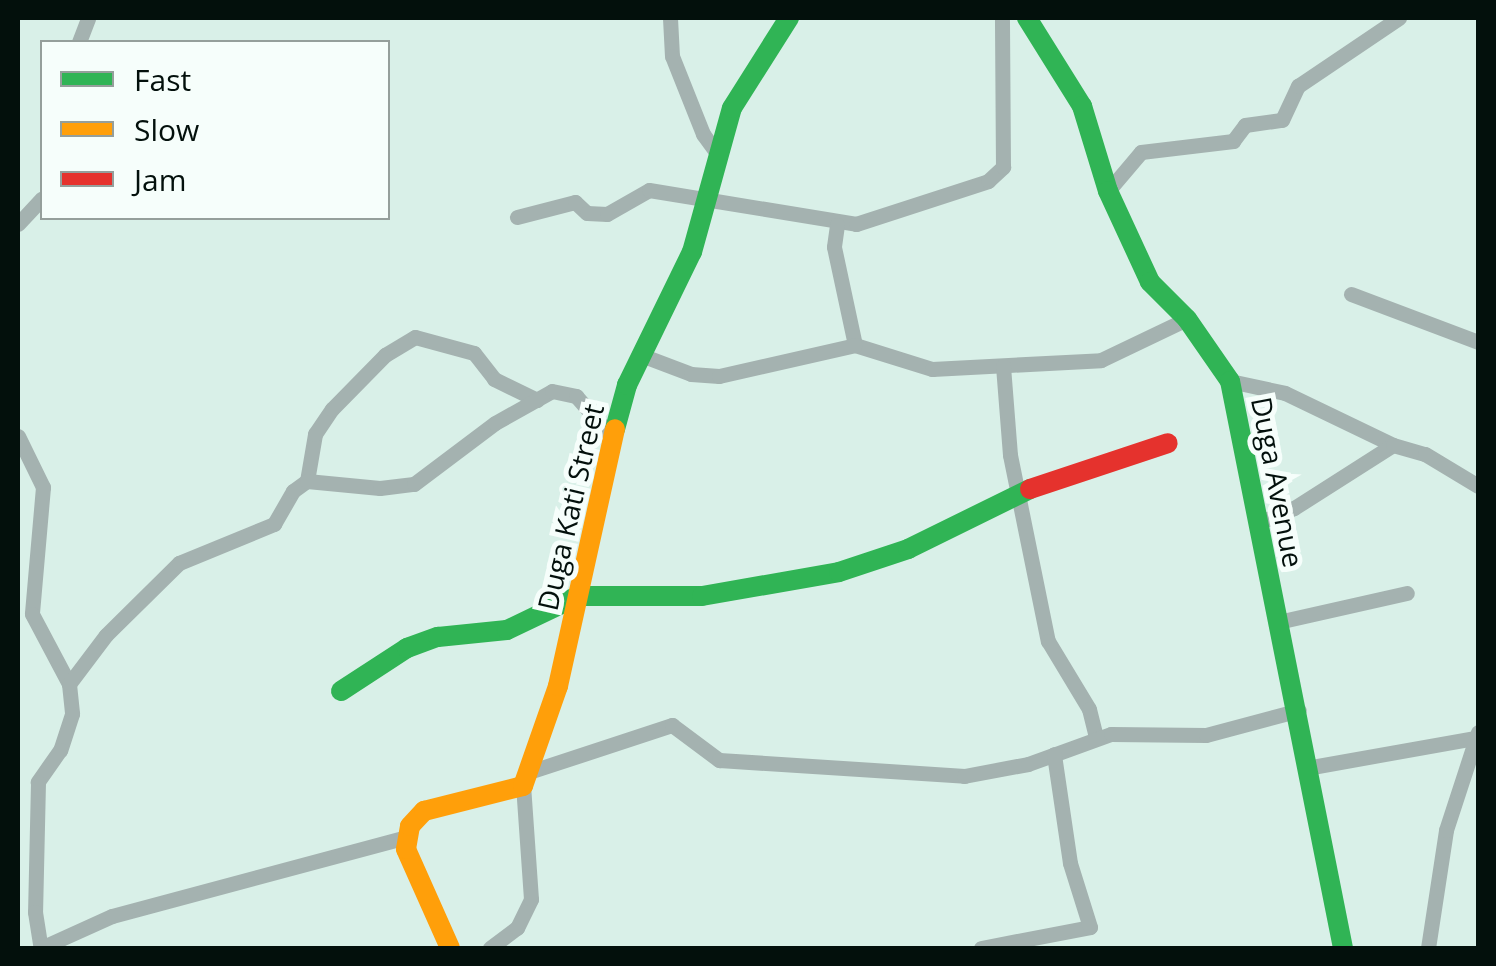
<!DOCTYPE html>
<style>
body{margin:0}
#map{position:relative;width:1496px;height:966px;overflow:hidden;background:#d9f0e8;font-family:"Open Sans",sans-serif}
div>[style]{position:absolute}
.street>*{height:15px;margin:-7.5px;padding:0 7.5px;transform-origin:7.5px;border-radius:7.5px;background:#a4b2b0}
.fast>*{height:20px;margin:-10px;padding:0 10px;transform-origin:10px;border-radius:10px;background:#30b455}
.slow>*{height:20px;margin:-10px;padding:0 10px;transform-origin:10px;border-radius:10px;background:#ff9f0a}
.jam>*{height:20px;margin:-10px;padding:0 10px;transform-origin:10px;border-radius:10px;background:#e5322d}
span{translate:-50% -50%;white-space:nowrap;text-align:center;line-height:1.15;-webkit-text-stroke:10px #f6fefb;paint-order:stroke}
.street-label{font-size:28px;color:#03100c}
.frame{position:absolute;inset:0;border:20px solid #03100c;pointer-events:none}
.legend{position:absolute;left:40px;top:40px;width:350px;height:180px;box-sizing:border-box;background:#f6fefb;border:2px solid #959f9b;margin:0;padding:12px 18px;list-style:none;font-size:30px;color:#03100c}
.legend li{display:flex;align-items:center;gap:20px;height:50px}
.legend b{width:50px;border:2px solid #959f9b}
</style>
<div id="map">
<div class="street">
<i style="left:670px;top:18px;width:38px;rotate:87deg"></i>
<i style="left:672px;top:56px;width:84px;rotate:68.3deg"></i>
<i style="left:703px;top:134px;width:27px;rotate:54deg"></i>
<i style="left:79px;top:42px;width:26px;rotate:-69deg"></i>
<i style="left:1108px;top:191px;width:51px;rotate:-49.8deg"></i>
<i style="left:1141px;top:152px;width:93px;rotate:-6.8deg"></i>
<i style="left:1233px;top:141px;width:20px;rotate:-53deg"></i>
<i style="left:1245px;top:125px;width:37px;rotate:-8deg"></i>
<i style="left:1282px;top:120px;width:38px;rotate:-65deg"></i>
<i style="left:1298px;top:86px;width:122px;rotate:-34deg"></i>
<i style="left:517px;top:217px;width:60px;rotate:-14.5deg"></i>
<i style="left:575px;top:202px;width:16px;rotate:43deg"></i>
<i style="left:587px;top:213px;width:20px;rotate:3deg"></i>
<i style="left:607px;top:214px;width:48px;rotate:-29.7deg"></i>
<i style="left:649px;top:190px;width:210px;rotate:9.3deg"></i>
<i style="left:856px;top:224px;width:139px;rotate:-18deg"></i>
<i style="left:988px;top:181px;width:21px;rotate:-43deg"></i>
<i style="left:1003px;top:167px;width:149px;rotate:-90.4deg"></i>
<i style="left:18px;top:224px;width:35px;rotate:-47deg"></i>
<i style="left:837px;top:225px;width:22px;rotate:98deg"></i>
<i style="left:834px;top:247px;width:100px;rotate:77.9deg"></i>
<i style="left:855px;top:345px;width:81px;rotate:17.3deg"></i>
<i style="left:932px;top:369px;width:169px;rotate:-3deg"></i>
<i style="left:1101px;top:360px;width:95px;rotate:-25.5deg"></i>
<i style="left:1351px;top:294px;width:136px;rotate:20.7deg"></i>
<i style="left:641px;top:355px;width:53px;rotate:20.8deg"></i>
<i style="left:691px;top:374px;width:28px;rotate:4deg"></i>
<i style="left:719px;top:376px;width:139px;rotate:-12.8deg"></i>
<i style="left:1003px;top:366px;width:89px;rotate:85.5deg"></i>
<i style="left:1010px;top:455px;width:190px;rotate:78.5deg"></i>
<i style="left:1048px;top:641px;width:79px;rotate:58.9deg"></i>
<i style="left:1089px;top:709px;width:30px;rotate:76deg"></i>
<i style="left:1230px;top:381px;width:56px;rotate:12.3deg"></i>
<i style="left:1285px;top:393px;width:120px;rotate:25.7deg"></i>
<i style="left:18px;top:436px;width:57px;rotate:63.9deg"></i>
<i style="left:43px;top:487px;width:127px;rotate:95deg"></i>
<i style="left:32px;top:614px;width:79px;rotate:62.1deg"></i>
<i style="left:69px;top:684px;width:30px;rotate:84deg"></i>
<i style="left:72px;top:714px;width:38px;rotate:108deg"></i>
<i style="left:60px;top:750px;width:39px;rotate:125deg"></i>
<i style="left:38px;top:782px;width:130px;rotate:91.3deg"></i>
<i style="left:35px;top:912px;width:36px;rotate:81deg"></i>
<i style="left:307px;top:481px;width:48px;rotate:-80.3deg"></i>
<i style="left:315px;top:434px;width:30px;rotate:-56deg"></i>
<i style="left:332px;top:409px;width:76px;rotate:-45.5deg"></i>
<i style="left:385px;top:355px;width:35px;rotate:-31deg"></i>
<i style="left:415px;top:337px;width:61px;rotate:15.2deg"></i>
<i style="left:474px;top:353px;width:33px;rotate:52deg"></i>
<i style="left:494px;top:379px;width:48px;rotate:26deg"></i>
<i style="left:1256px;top:524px;width:41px;rotate:-22.8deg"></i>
<i style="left:1294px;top:508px;width:117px;rotate:-32.5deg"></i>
<i style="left:1393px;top:445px;width:33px;rotate:16deg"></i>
<i style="left:1425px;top:454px;width:62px;rotate:31.1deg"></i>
<i style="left:1278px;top:622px;width:132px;rotate:-12.7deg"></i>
<i style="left:69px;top:684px;width:61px;rotate:-52.9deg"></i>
<i style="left:106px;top:635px;width:103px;rotate:-44.6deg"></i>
<i style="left:179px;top:563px;width:103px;rotate:-22.3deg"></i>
<i style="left:274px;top:524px;width:38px;rotate:-60deg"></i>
<i style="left:293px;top:491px;width:17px;rotate:-36deg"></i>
<i style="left:307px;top:481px;width:73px;rotate:5.5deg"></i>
<i style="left:380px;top:488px;width:34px;rotate:-7deg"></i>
<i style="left:414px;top:484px;width:101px;rotate:-37deg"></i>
<i style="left:495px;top:423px;width:65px;rotate:-29.3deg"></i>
<i style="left:552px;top:391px;width:25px;rotate:12deg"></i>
<i style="left:576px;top:396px;width:52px;rotate:48.9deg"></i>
<i style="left:1312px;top:767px;width:166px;rotate:-10.1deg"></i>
<i style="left:526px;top:773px;width:154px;rotate:-18.2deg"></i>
<i style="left:672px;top:725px;width:59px;rotate:36.7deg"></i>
<i style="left:719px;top:760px;width:246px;rotate:3.7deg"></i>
<i style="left:964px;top:776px;width:65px;rotate:-10.6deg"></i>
<i style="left:1028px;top:764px;width:88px;rotate:-19.9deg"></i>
<i style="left:1111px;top:734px;width:95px;rotate:0.6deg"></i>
<i style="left:1206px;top:735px;width:96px;rotate:-15deg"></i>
<i style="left:41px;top:948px;width:78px;rotate:-24.3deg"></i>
<i style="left:112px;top:916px;width:305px;rotate:-15deg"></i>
<i style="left:490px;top:948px;width:34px;rotate:-37deg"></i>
<i style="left:517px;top:928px;width:32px;rotate:-64deg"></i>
<i style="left:531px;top:899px;width:113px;rotate:-94deg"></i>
<i style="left:981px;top:948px;width:111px;rotate:-10.9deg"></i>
<i style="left:1090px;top:927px;width:67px;rotate:-107.4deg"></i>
<i style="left:1070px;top:863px;width:110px;rotate:-98.4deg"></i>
<i style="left:1428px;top:948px;width:119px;rotate:-81.3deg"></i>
<i style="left:1446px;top:830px;width:103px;rotate:-71.9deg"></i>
</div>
<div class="fast">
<i style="left:1027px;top:18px;width:104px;rotate:58deg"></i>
<i style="left:1082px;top:106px;width:89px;rotate:73deg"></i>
<i style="left:1108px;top:191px;width:100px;rotate:65.2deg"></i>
<i style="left:1150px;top:282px;width:52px;rotate:45deg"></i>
<i style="left:1187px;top:319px;width:75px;rotate:55.3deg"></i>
<i style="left:1230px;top:381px;width:578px;rotate:78.73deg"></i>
<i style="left:615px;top:429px;width:46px;rotate:-74.7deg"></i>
<i style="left:627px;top:385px;width:148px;rotate:-64deg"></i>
<i style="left:692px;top:252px;width:149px;rotate:-74.5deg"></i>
<i style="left:732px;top:108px;width:107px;rotate:-57.7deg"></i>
<i style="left:341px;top:691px;width:79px;rotate:-33.1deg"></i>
<i style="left:407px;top:648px;width:33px;rotate:-20deg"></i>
<i style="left:438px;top:637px;width:69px;rotate:-5.8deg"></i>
<i style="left:507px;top:630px;width:79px;rotate:-25.6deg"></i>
<i style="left:578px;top:596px;width:124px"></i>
<i style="left:702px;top:596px;width:139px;rotate:-9.9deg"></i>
<i style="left:839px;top:572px;width:73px;rotate:-18.4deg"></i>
<i style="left:908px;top:549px;width:136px;rotate:-26.2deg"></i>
</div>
<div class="slow">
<i style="left:450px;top:948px;width:108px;rotate:-114deg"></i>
<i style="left:406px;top:849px;width:23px;rotate:-80deg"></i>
<i style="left:410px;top:826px;width:21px;rotate:-47deg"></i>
<i style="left:424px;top:811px;width:102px;rotate:-14.2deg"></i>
<i style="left:523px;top:786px;width:106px;rotate:-70.7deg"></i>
<i style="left:558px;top:686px;width:263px;rotate:-77.5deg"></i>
</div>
<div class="jam">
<i style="left:1030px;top:489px;width:145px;rotate:-18.4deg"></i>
</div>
<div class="street-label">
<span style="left:1278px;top:482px;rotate:79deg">Duga Avenue</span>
<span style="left:570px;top:507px;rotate:-77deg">Duga Kati Street</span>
</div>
<div class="frame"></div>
<ul class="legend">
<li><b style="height:12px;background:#30b455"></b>Fast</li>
<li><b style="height:12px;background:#ff9f0a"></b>Slow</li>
<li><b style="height:12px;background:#e5322d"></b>Jam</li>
</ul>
</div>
